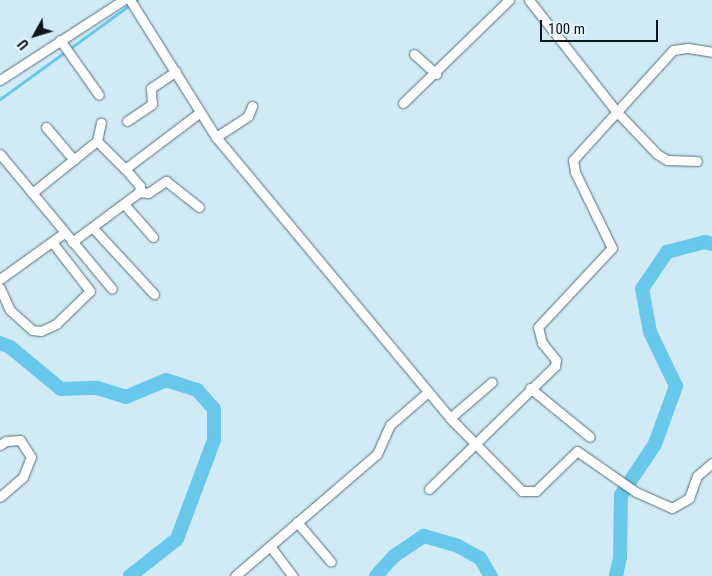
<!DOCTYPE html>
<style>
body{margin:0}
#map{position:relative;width:712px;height:576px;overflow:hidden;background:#d1ebf6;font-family:"Roboto Condensed",sans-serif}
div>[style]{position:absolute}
.stream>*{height:2.5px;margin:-1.25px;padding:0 1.25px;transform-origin:1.25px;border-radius:1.25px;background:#67c8ec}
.river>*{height:14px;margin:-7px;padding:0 7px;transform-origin:7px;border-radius:7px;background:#67c8ec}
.roads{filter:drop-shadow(0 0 1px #566c76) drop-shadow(0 0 1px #566c76)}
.minor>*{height:9px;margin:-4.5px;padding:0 4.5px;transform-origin:4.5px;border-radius:4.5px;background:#fff}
span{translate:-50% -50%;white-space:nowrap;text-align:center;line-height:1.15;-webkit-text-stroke:4.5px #e7f6fd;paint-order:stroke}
.north{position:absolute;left:10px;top:10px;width:50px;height:50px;-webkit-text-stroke:4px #e7f6fd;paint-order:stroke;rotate:231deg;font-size:14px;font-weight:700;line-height:20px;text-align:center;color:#0d161a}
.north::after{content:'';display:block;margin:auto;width:18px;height:22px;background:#0d161a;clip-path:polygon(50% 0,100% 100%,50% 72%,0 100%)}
.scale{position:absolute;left:540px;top:20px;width:118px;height:22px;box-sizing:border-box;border:2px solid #0d161a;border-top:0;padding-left:6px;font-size:15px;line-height:18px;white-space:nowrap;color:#0d161a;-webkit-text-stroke:4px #e7f6fd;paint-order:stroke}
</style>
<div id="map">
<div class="stream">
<i style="left:0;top:99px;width:169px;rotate:-35.9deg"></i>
</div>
<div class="river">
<i style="left:0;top:343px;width:11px;rotate:22deg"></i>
<i style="left:10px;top:347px;width:66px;rotate:39.5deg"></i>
<i style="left:61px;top:389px;width:36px;rotate:-2deg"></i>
<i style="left:97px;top:388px;width:30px;rotate:17deg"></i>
<i style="left:126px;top:397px;width:43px;rotate:-23deg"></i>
<i style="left:166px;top:380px;width:33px;rotate:18deg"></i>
<i style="left:197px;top:390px;width:25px;rotate:48deg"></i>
<i style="left:214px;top:409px;width:31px;rotate:90deg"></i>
<i style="left:214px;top:440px;width:106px;rotate:110.5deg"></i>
<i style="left:177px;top:539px;width:60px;rotate:141.8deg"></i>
<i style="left:376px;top:576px;width:27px;rotate:-48deg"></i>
<i style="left:394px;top:556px;width:36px;rotate:-34deg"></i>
<i style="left:424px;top:536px;width:35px;rotate:16deg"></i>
<i style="left:458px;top:546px;width:25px;rotate:29deg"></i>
<i style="left:480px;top:558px;width:21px;rotate:59deg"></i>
<i style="left:616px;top:576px;width:19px;rotate:-78deg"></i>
<i style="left:620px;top:557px;width:62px;rotate:-89.1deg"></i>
<i style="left:621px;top:495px;width:61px;rotate:-56.3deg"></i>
<i style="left:655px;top:444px;width:62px;rotate:-70.1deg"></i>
<i style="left:676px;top:386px;width:60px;rotate:-115.7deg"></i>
<i style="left:650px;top:332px;width:44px;rotate:-100.5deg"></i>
<i style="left:642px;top:289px;width:45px;rotate:-56deg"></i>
<i style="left:667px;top:252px;width:39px;rotate:-15deg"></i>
<i style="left:705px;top:242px;width:7px;rotate:16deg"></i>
</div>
<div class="roads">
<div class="minor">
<i style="left:130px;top:0;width:162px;rotate:57.9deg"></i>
<i style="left:216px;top:137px;width:366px;rotate:50.2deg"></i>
<i style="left:450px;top:418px;width:103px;rotate:45.4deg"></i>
<i style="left:522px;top:491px;width:14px"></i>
<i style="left:536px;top:491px;width:57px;rotate:-44.3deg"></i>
<i style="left:577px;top:451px;width:72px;rotate:34.8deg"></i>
<i style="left:636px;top:492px;width:39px;rotate:24deg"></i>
<i style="left:672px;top:508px;width:20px;rotate:-30deg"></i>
<i style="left:689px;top:498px;width:23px;rotate:-70deg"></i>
<i style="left:697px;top:476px;width:20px;rotate:-41deg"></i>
<i style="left:529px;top:0;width:141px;rotate:51.9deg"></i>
<i style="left:616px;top:111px;width:59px;rotate:46.4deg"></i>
<i style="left:657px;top:154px;width:12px;rotate:31deg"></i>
<i style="left:667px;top:160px;width:30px;rotate:2deg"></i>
<i style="left:60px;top:40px;width:67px;rotate:54.7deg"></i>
<i style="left:414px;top:54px;width:30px;rotate:42deg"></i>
<i style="left:0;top:80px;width:147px;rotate:-33deg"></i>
<i style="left:403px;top:103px;width:148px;rotate:-44.2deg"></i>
<i style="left:127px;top:121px;width:30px;rotate:-34deg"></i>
<i style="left:152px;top:104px;width:16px;rotate:-94deg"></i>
<i style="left:151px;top:88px;width:30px;rotate:-34deg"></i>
<i style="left:46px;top:127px;width:43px;rotate:49.7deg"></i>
<i style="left:216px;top:137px;width:38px;rotate:-33deg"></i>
<i style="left:248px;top:116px;width:11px;rotate:-68deg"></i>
<i style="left:97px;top:141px;width:40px;rotate:45deg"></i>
<i style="left:0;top:154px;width:175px;rotate:50.3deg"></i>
<i style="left:139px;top:192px;width:9px;rotate:6deg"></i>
<i style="left:148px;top:193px;width:22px;rotate:-34deg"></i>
<i style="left:166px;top:181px;width:42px;rotate:38.2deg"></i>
<i style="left:32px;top:193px;width:83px;rotate:-38.7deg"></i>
<i style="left:97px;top:141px;width:19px;rotate:-78deg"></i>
<i style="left:124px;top:204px;width:44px;rotate:48.7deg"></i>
<i style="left:93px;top:228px;width:90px;rotate:47.3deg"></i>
<i style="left:72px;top:242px;width:84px;rotate:-36.7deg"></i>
<i style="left:139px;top:192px;width:6px;rotate:-81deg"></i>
<i style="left:140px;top:186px;width:23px;rotate:-131deg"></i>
<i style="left:125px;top:169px;width:93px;rotate:-37.1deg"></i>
<i style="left:0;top:279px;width:79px;rotate:-35.7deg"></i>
<i style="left:0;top:288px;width:24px;rotate:66deg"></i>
<i style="left:10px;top:310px;width:30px;rotate:42deg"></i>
<i style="left:32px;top:330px;width:9px;rotate:6deg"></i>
<i style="left:41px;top:331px;width:17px;rotate:-25deg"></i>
<i style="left:56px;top:324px;width:47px;rotate:-44.1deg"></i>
<i style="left:90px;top:291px;width:62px;rotate:-127.8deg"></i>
<i style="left:530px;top:388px;width:77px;rotate:39.2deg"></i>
<i style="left:450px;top:418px;width:55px;rotate:-40.6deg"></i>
<i style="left:0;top:445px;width:7px;rotate:-34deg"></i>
<i style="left:6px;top:441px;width:14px;rotate:-4deg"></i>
<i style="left:20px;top:440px;width:20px;rotate:57deg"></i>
<i style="left:31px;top:457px;width:22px;rotate:112deg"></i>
<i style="left:23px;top:477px;width:30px;rotate:139deg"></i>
<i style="left:429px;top:489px;width:176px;rotate:-44.3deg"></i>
<i style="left:555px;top:366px;width:6px;rotate:-81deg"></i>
<i style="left:556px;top:360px;width:22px;rotate:-129deg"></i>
<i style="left:542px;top:343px;width:16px;rotate:-104deg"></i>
<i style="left:538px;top:327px;width:108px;rotate:-46.9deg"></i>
<i style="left:612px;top:248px;width:85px;rotate:-116deg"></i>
<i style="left:575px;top:172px;width:12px;rotate:-99deg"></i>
<i style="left:573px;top:160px;width:149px;rotate:-47.7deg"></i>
<i style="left:673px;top:50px;width:15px;rotate:-8deg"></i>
<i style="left:688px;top:48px;width:24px;rotate:9deg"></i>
<i style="left:297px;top:522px;width:52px;rotate:49.6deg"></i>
<i style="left:270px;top:546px;width:38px;rotate:53deg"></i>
<i style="left:235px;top:576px;width:187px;rotate:-40.7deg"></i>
<i style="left:377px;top:454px;width:32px;rotate:-66deg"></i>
<i style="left:390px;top:425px;width:50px;rotate:-41deg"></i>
</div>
</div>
<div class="north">U</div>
<div class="scale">100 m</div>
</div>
